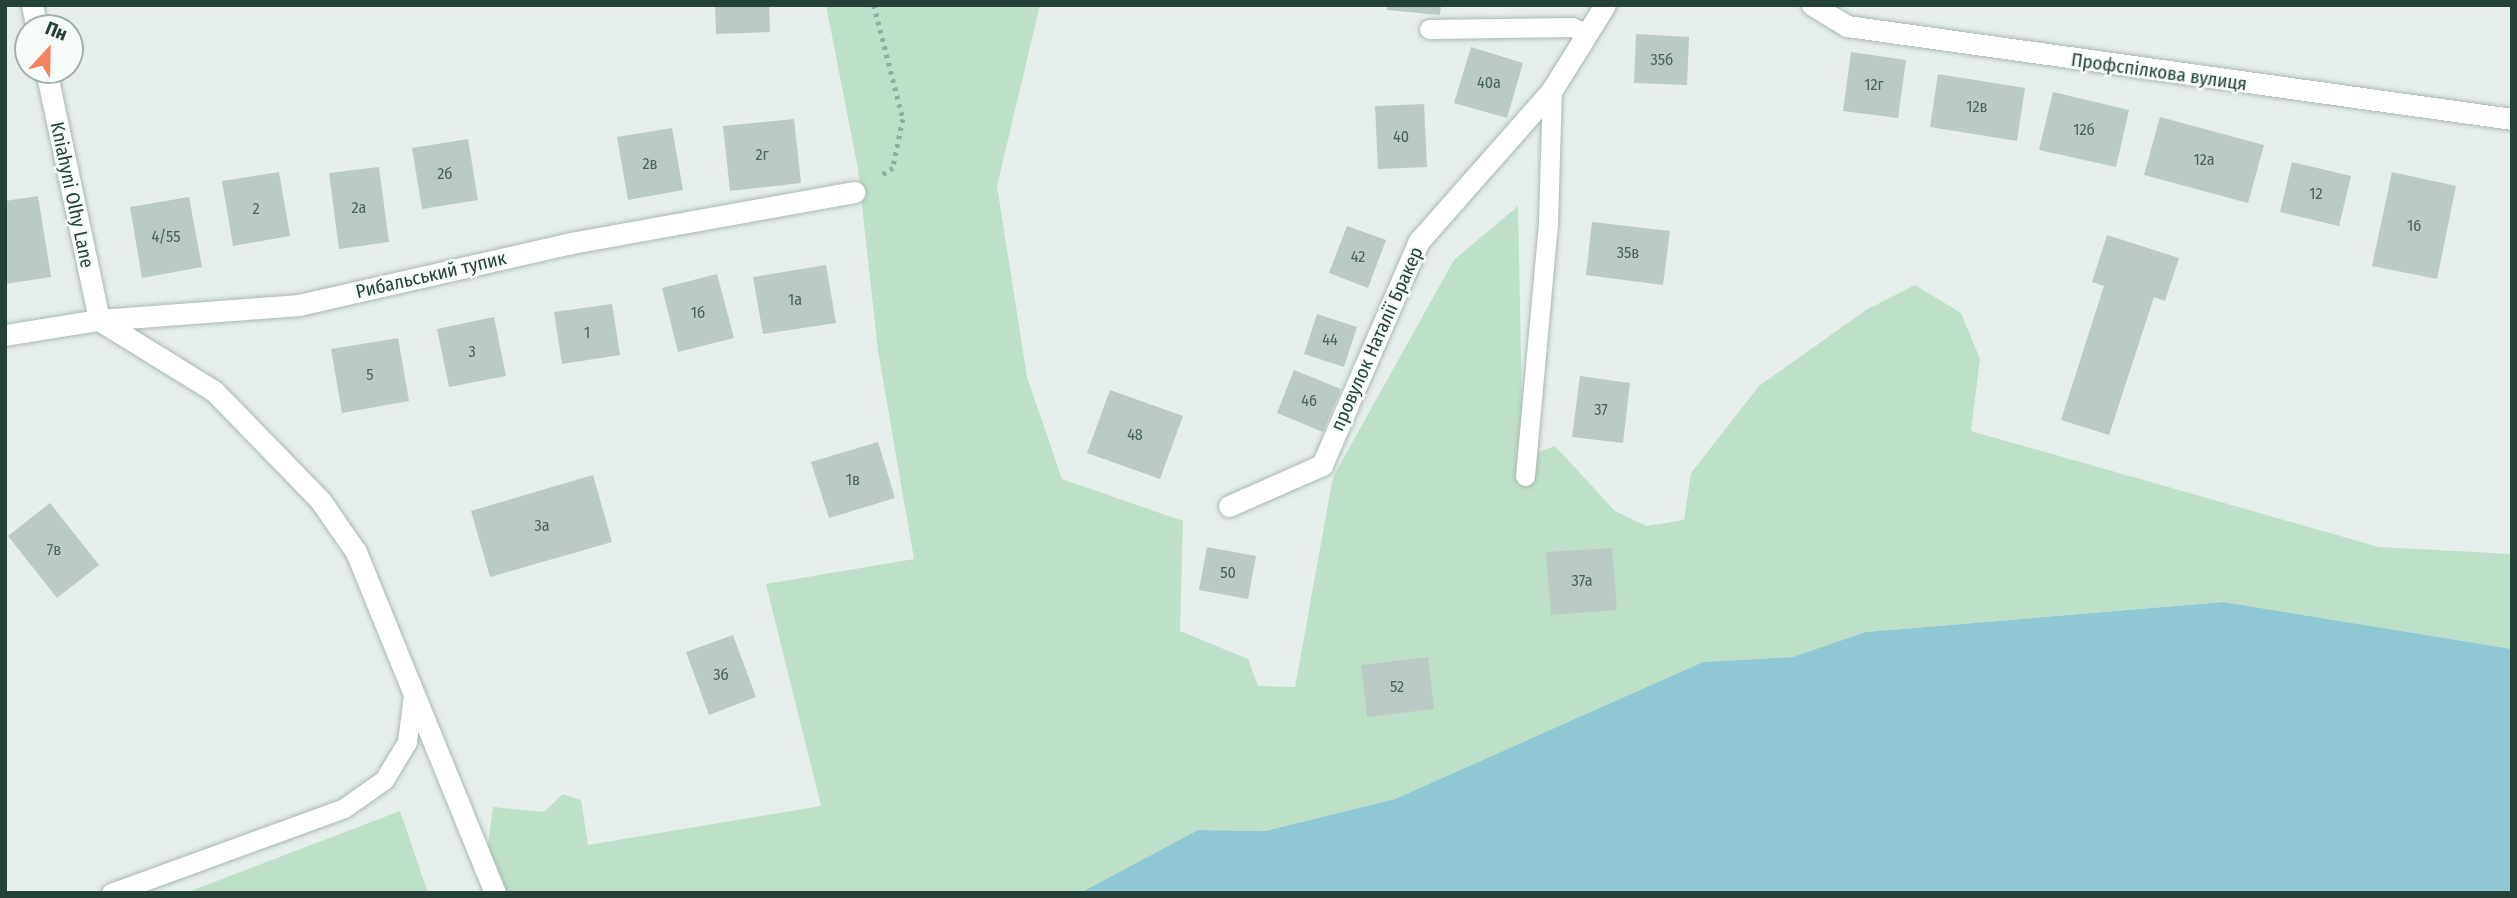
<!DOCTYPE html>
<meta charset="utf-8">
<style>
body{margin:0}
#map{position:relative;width:2517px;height:898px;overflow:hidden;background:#e6efeb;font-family:"Fira Sans Condensed",sans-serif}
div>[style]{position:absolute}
.green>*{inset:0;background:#bfe0c8}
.water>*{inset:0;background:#8ec9d4}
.building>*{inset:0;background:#bbcac4}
.path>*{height:4.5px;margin-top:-2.25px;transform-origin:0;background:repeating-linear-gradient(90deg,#86b3a5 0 3.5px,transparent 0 8.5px)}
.roads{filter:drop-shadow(0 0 2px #a8b8b2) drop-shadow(0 0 2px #a8b8b2)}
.service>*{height:19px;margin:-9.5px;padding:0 9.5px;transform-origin:9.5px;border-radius:9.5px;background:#fff}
.minor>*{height:21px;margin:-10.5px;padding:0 10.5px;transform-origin:10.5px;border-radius:10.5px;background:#fff}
span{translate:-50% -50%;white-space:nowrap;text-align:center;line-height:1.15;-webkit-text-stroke:5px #f7fbf9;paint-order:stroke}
.number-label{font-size:16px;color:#4a645c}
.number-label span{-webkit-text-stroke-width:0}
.street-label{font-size:19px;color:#24423a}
.frame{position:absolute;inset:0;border:7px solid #24423a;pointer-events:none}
.north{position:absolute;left:14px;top:14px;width:70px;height:70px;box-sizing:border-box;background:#f7fbf9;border:2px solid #a3b1ad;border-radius:50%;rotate:22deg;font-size:19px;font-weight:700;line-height:28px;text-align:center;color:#24423a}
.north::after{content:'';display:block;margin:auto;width:24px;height:32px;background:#f4845f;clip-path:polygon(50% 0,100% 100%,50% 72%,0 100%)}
</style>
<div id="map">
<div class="green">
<i style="clip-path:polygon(826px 5px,1040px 5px,997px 186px,1027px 377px,1062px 479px,1183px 521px,1180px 631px,1248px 659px,1258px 686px,1295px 687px,1333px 477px,1454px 260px,1518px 206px,1523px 458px,1555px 446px,1615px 511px,1646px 526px,1684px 520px,1691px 473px,1759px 386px,1866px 310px,1915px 285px,1961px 313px,1980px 359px,1971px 431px,2379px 547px,2512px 554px,2512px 649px,2223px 602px,1866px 632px,1792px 657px,1703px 662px,1395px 799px,1265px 831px,1198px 830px,1080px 893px,482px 893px,493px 807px,544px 812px,563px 794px,581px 800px,588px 845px,821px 806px,766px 584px,914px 559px,878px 351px,858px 169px)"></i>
<i style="clip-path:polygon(400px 811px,428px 893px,185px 893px)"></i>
</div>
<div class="water">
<i style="clip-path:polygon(2223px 602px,2512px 649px,2512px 893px,1080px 893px,1198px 830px,1265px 831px,1395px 799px,1703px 662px,1792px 657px,1866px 632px)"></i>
</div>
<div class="building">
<i style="clip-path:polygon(715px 5px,769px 5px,770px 32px,716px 34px)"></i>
<i style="clip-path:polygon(1387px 5px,1441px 5px,1440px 15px,1387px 10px)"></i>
<i style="clip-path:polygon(1636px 34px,1689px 37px,1687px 85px,1634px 83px)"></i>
<i style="clip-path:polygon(1471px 47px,1523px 63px,1507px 118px,1454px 103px)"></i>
<i style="clip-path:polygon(1851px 52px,1906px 60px,1898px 118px,1843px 111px)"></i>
<i style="clip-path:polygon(1938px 74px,2025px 88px,2017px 141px,1930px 127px)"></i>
<i style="clip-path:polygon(2053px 92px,2129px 110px,2116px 167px,2039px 150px)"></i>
<i style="clip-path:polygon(1424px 104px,1427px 167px,1378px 169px,1375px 106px)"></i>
<i style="clip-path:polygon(2160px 117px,2264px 145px,2248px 203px,2144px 175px)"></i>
<i style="clip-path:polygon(794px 119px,801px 183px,730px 191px,723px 126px)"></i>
<i style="clip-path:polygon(672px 128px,683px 190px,628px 200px,617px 137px)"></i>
<i style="clip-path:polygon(468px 139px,478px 200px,422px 209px,412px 148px)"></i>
<i style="clip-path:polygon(2292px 162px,2351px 176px,2339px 226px,2280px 212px)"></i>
<i style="clip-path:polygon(379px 167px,389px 242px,339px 249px,329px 173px)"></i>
<i style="clip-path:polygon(279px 172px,290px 236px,233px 246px,222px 181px)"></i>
<i style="clip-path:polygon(2392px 172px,2456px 186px,2437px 279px,2372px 266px)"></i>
<i style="clip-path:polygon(38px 196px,51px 277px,5px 284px,5px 201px)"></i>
<i style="clip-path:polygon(189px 197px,202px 267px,142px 278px,130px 207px)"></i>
<i style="clip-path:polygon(1592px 222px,1670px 231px,1663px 285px,1586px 275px)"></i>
<i style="clip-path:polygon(1347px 226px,1386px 240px,1368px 288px,1329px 273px)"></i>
<i style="clip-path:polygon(2107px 235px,2179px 258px,2165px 301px,2154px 297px,2109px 435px,2061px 420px,2104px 286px,2092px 282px)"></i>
<i style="clip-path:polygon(826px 265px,836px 323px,763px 334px,753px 277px)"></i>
<i style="clip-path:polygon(717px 274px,734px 338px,678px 352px,662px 288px)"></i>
<i style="clip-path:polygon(612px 304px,620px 355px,562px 364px,554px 312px)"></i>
<i style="clip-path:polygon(1317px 314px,1357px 327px,1344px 367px,1304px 354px)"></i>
<i style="clip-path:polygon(494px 317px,506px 376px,449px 387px,437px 329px)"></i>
<i style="clip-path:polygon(398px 338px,409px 401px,342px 413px,331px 349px)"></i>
<i style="clip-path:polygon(1294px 370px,1341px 389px,1323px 432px,1277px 413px)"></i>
<i style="clip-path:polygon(1580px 376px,1630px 383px,1623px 443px,1572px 437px)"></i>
<i style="clip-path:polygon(1110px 390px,1183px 416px,1160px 479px,1087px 453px)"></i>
<i style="clip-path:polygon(878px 442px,895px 498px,829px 518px,811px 462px)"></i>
<i style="clip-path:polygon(593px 475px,612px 542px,490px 577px,471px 511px)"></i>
<i style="clip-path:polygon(50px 503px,99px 565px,57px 598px,8px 536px)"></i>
<i style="clip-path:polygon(1207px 547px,1256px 556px,1248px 599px,1199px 590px)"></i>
<i style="clip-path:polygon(1612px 548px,1617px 610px,1551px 615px,1546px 552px)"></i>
<i style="clip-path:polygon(733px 635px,756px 697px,709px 715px,686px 652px)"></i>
<i style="clip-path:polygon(1428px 657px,1434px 709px,1367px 717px,1361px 665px)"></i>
</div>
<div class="path">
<i style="left:874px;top:5px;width:118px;rotate:75.7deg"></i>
<i style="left:903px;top:119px;width:50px;rotate:101.5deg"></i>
<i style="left:893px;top:168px;width:17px;rotate:147deg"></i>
</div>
<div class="roads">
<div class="service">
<i style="left:1429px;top:29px;width:143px;rotate:-0.8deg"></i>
<i style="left:1572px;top:27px;width:17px;rotate:25deg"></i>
<i style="left:1525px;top:476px;width:255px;rotate:-84.8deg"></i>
<i style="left:1548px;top:222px;width:132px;rotate:-88.3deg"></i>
<i style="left:111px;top:893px;width:248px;rotate:-20deg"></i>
<i style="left:344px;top:808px;width:49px;rotate:-35deg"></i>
<i style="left:384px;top:780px;width:44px;rotate:-58.8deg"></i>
<i style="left:407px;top:742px;width:47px;rotate:-82.7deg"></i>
</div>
<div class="minor">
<i style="left:32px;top:5px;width:24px;rotate:78deg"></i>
<i style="left:1812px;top:5px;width:41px;rotate:31deg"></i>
<i style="left:1847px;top:26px;width:671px;rotate:7.96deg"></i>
<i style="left:46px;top:70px;width:256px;rotate:78deg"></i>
<i style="left:99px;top:320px;width:135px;rotate:31.7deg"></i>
<i style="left:214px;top:391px;width:152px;rotate:45.8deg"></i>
<i style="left:320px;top:500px;width:63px;rotate:55.3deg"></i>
<i style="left:356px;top:552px;width:368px;rotate:67.8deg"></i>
<i style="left:5px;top:335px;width:95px;rotate:-9.1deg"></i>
<i style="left:99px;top:320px;width:201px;rotate:-4.3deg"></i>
<i style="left:299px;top:305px;width:279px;rotate:-12.8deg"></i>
<i style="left:571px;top:243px;width:288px;rotate:-10.2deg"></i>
<i style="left:1229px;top:506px;width:102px;rotate:-23.8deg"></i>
<i style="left:1322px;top:465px;width:244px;rotate:-66.6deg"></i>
<i style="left:1419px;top:241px;width:201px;rotate:-48.6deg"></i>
<i style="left:1552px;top:90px;width:100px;rotate:-58.1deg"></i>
</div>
</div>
<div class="number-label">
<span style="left:1662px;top:60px">35б</span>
<span style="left:1489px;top:83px">40а</span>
<span style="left:1874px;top:85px">12г</span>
<span style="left:1977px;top:107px">12в</span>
<span style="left:2084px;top:130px">12б</span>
<span style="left:1401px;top:137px">40</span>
<span style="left:762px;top:155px">2г</span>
<span style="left:2204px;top:160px">12а</span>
<span style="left:650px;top:164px">2в</span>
<span style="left:445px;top:174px">2б</span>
<span style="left:2316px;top:194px">12</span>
<span style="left:359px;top:208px">2а</span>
<span style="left:256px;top:209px">2</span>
<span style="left:2414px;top:226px">16</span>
<span style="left:166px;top:237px">4/55</span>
<span style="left:1628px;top:253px">35в</span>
<span style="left:1358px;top:257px">42</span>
<span style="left:795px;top:300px">1а</span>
<span style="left:698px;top:313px">1б</span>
<span style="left:587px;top:333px">1</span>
<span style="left:1330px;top:340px">44</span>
<span style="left:472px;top:352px">3</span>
<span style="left:370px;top:375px">5</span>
<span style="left:1309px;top:401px">46</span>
<span style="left:1601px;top:410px">37</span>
<span style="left:1135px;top:435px">48</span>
<span style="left:853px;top:480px">1в</span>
<span style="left:542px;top:526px">3а</span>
<span style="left:54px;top:550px">7в</span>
<span style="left:1228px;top:573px">50</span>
<span style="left:1582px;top:581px">37а</span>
<span style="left:721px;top:675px">3б</span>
<span style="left:1397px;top:687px">52</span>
</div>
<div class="street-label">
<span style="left:2159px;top:72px;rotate:8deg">Профспілкова вулиця</span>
<span style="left:72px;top:195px;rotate:78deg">Kniahyni Olhy Lane</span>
<span style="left:431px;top:275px;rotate:-13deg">Рибальський тупик</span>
<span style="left:1377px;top:339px;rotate:-66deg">провулок Наталії Бракер</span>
</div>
<div class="frame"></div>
<div class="north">Пн</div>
</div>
